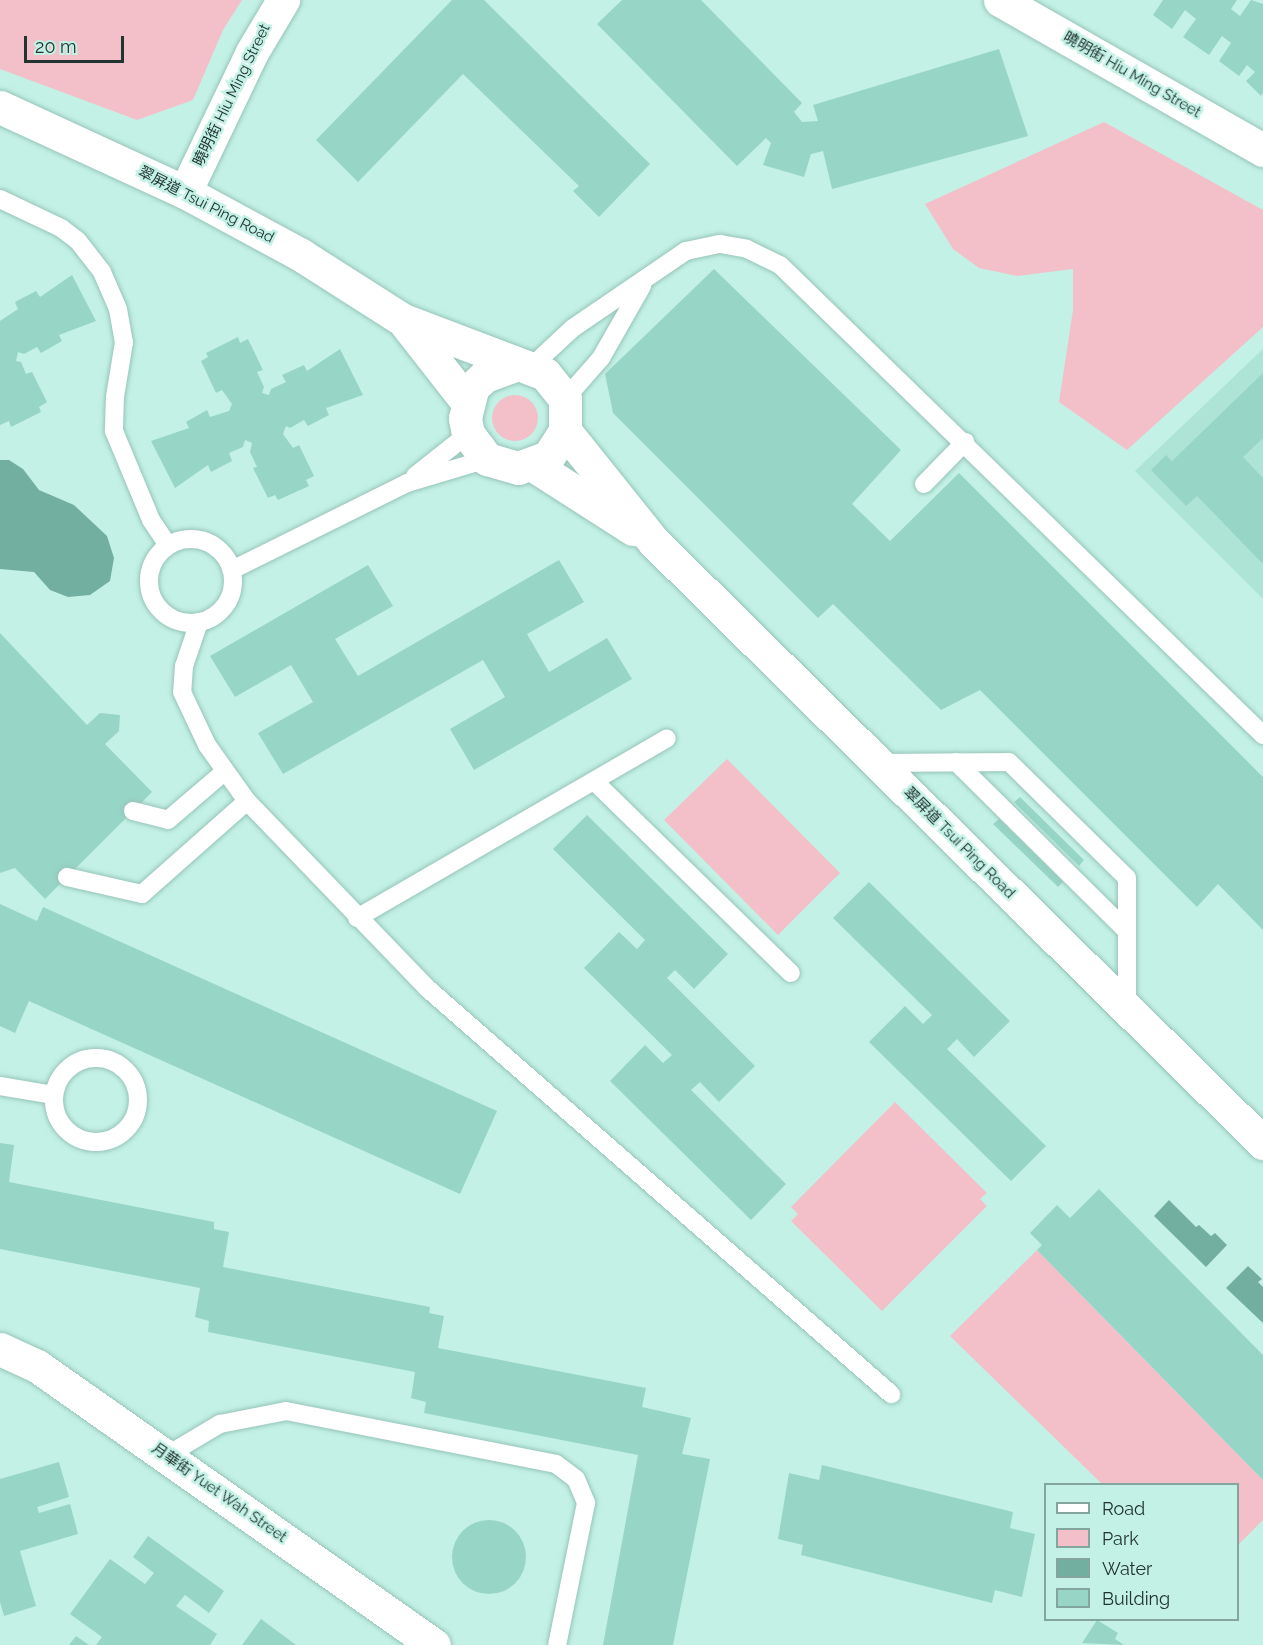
<!DOCTYPE html>
<meta charset="utf-8">
<style>
body{margin:0}
#map{position:relative;width:1263px;height:1645px;overflow:hidden;background:#c3f1e5;font-family:Raleway,"Noto Sans TC",sans-serif}
div>[style]{position:absolute}
.built>*{inset:0;background:#aee4d6}
.green>*{inset:0;background:#f3c0ca}
.round{border-radius:50%}
.water>*{inset:0;background:#72afa1}
.building>*{inset:0;background:#97d5c6}
.roads{filter:drop-shadow(0 0 2px #97c4b9) drop-shadow(0 0 2px #97c4b9)}
.lane>*{height:18px;margin:-9px;padding:0 9px;transform-origin:9px;border-radius:9px;background:#fff}
.lane>.ring{margin:-9px;padding:0;box-sizing:content-box;background:none;border:18px solid #fff;border-radius:50%}
.street>*{height:33px;margin:-16.5px;padding:0 16.5px;transform-origin:16.5px;border-radius:16.5px;background:#fff}
.secondary>*{height:33px;margin:-16.5px;padding:0 16.5px;transform-origin:16.5px;border-radius:16.5px;background:#fff}
span{translate:-50% -50%;white-space:nowrap;text-align:center;line-height:1.15;-webkit-text-stroke:5px #c3f1e5;paint-order:stroke}
.street-label{font-size:15px;color:#223430}
.legend{position:absolute;left:1044px;top:1483px;width:195px;height:138px;box-sizing:border-box;background:#c3f1e5;border:2px solid #83a59d;margin:0;padding:8px 10px;list-style:none;font-size:18px;color:#223430}
.legend li{display:flex;align-items:center;gap:12px;height:30px}
.legend b{width:30px;border:2px solid #83a59d}
.scale{position:absolute;left:24px;top:36px;width:100px;height:27px;box-sizing:border-box;border:3px solid #223430;border-top:0;padding-left:8px;font-size:18px;line-height:21px;white-space:nowrap;color:#223430;-webkit-text-stroke:4px #c3f1e5;paint-order:stroke}
</style>
<div id="map">
<div class="built">
<i style="clip-path:polygon(1263px 349px,1263px 599px,1135px 471px)"></i>
</div>
<div class="green">
<i style="clip-path:polygon(0 0,242px 0,223px 30px,193px 100px,137px 120px,0 69px)"></i>
<i style="clip-path:polygon(1104px 122px,1263px 210px,1263px 327px,1127px 450px,1059px 402px,1073px 310px,1073px 269px,1017px 276px,979px 268px,953px 249px,925px 204px)"></i>
<i class="round" style="left:492px;top:395px;width:46px;height:46px"></i>
<i style="clip-path:polygon(727px 759px,840px 873px,778px 935px,664px 820px)"></i>
<i style="clip-path:polygon(895px 1102px,987px 1193px,980px 1199px,987px 1206px,882px 1311px,791px 1221px,798px 1214px,791px 1207px)"></i>
<i style="clip-path:polygon(1037px 1250px,1263px 1480px,1263px 1520px,1238px 1545px,1238px 1484px,1102px 1484px,950px 1336px)"></i>
</div>
<div class="water">
<i style="clip-path:polygon(0 460px,9px 460px,23px 469px,39px 490px,74px 505px,107px 536px,114px 558px,110px 581px,90px 595px,68px 597px,50px 590px,34px 572px,0 569px)"></i>
<i style="clip-path:polygon(1169px 1200px,1196px 1227px,1199px 1225px,1211px 1236px,1215px 1233px,1227px 1245px,1206px 1267px,1154px 1216px)"></i>
<i style="clip-path:polygon(1248px 1266px,1262px 1279px,1258px 1282px,1263px 1287px,1263px 1323px,1226px 1288px)"></i>
</div>
<div class="building">
<i style="clip-path:polygon(452px 0,484px 0,650px 164px,599px 217px,573px 191px,579px 186px,463px 74px,358px 182px,316px 140px)"></i>
<i style="clip-path:polygon(622px 0,701px 0,802px 103px,794px 112px,802px 122px,818px 121px,813px 105px,999px 49px,1028px 136px,832px 189px,823px 151px,811px 154px,804px 177px,763px 165px,771px 143px,766px 138px,737px 166px,597px 24px)"></i>
<i style="clip-path:polygon(1163px 0,1237px 0,1231px 9px,1240px 16px,1251px 0,1263px 4px,1263px 93px,1261px 96px,1246px 81px,1255px 72px,1247px 65px,1239px 76px,1219px 61px,1231px 43px,1222px 36px,1209px 55px,1183px 37px,1196px 19px,1185px 10px,1172px 29px,1153px 15px)"></i>
<i style="clip-path:polygon(714px 269px,901px 450px,852px 504px,890px 541px,959px 473px,1263px 777px,1263px 930px,1218px 884px,1197px 907px,980px 690px,941px 710px,833px 604px,818px 618px,613px 413px,605px 374px)"></i>
<i style="clip-path:polygon(72px 275px,96px 321px,59px 335px,62px 341px,41px 353px,37px 347px,24px 354px,18px 352px,16px 361px,21px 362px,26px 374px,32px 372px,47px 402px,39px 407px,41px 412px,11px 427px,9px 421px,0 425px,0 321px,18px 309px,15px 302px,36px 291px,40px 297px)"></i>
<i style="clip-path:polygon(238px 337px,240px 343px,248px 339px,263px 370px,257px 372px,264px 387px,262px 393px,269px 395px,271px 389px,286px 382px,282px 375px,304px 365px,307px 371px,340px 349px,363px 395px,326px 408px,329px 415px,308px 426px,304px 420px,290px 428px,286px 426px,283px 434px,293px 448px,299px 445px,314px 476px,306px 480px,309px 486px,278px 500px,275px 495px,268px 498px,253px 468px,257px 467px,250px 452px,252px 443px,245px 440px,243px 447px,229px 453px,232px 461px,211px 472px,208px 465px,175px 488px,151px 441px,189px 428px,186px 422px,207px 410px,210px 417px,229px 411px,232px 404px,222px 390px,216px 393px,201px 361px,208px 357px,206px 353px)"></i>
<i style="clip-path:polygon(1263px 373px,1263px 438px,1243px 457px,1263px 478px,1263px 564px,1197px 496px,1186px 506px,1151px 470px,1166px 455px,1172px 461px)"></i>
<i style="clip-path:polygon(559px 560px,584px 602px,527px 634px,549px 672px,607px 638px,632px 679px,474px 770px,450px 729px,505px 697px,483px 660px,283px 774px,258px 733px,313px 702px,291px 665px,235px 697px,210px 656px,368px 565px,393px 606px,335px 639px,358px 676px)"></i>
<i style="clip-path:polygon(0 633px,87px 725px,100px 713px,120px 715px,119px 731px,105px 744px,152px 792px,45px 899px,15px 868px,0 873px)"></i>
<i style="clip-path:polygon(1020px 797px,1084px 860px,1079px 866px,1014px 802px)"></i>
<i style="clip-path:polygon(587px 815px,728px 954px,694px 989px,675px 970px,667px 978px,755px 1066px,719px 1102px,700px 1082px,691px 1090px,786px 1184px,751px 1220px,610px 1081px,645px 1045px,663px 1063px,672px 1055px,584px 968px,619px 932px,637px 949px,645px 940px,553px 849px)"></i>
<i style="clip-path:polygon(999px 819px,1063px 882px,1058px 887px,993px 824px)"></i>
<i style="clip-path:polygon(869px 882px,1010px 1021px,974px 1057px,957px 1039px,947px 1049px,1046px 1146px,1011px 1181px,869px 1042px,905px 1006px,923px 1024px,932px 1015px,833px 918px)"></i>
<i style="clip-path:polygon(0 904px,37px 921px,43px 907px,497px 1111px,460px 1194px,29px 1001px,15px 1033px,0 1026px)"></i>
<i style="clip-path:polygon(0 1143px,14px 1145px,9px 1182px,214px 1222px,214px 1229px,229px 1232px,223px 1267px,430px 1307px,429px 1313px,444px 1316px,438px 1348px,646px 1388px,642px 1407px,691px 1418px,682px 1454px,710px 1459px,673px 1645px,603px 1645px,638px 1455px,424px 1413px,426px 1402px,411px 1398px,415px 1372px,208px 1332px,209px 1321px,195px 1317px,200px 1288px,0 1249px)"></i>
<i style="clip-path:polygon(1099px 1189px,1263px 1355px,1263px 1480px,1037px 1250px,1042px 1245px,1030px 1233px,1057px 1205px,1070px 1218px)"></i>
<i style="clip-path:polygon(59px 1462px,69px 1497px,37px 1507px,39px 1513px,70px 1504px,78px 1534px,20px 1551px,36px 1606px,4px 1616px,0 1602px,0 1479px)"></i>
<i style="clip-path:polygon(822px 1465px,1013px 1512px,1010px 1528px,1035px 1534px,1022px 1597px,995px 1590px,992px 1603px,801px 1555px,803px 1545px,778px 1539px,789px 1473px,819px 1480px)"></i>
<i class="round" style="left:452px;top:1520px;width:74px;height:74px"></i>
<i style="clip-path:polygon(148px 1536px,224px 1591px,209px 1613px,185px 1595px,176px 1606px,217px 1634px,210px 1645px,96px 1645px,102px 1637px,70px 1614px,110px 1559px,145px 1584px,154px 1573px,133px 1557px)"></i>
<i style="clip-path:polygon(261px 1619px,296px 1645px,242px 1645px)"></i>
<i style="clip-path:polygon(1097px 1620px,1118px 1633px,1115px 1639px,1124px 1645px,1082px 1643px)"></i>
<i style="clip-path:polygon(76px 1636px,89px 1645px,69px 1645px)"></i>
</div>
<div class="roads">
<div class="lane">
<i style="left:0;top:199px;width:68px;rotate:25.4deg"></i>
<i style="left:61px;top:228px;width:21px;rotate:37deg"></i>
<i style="left:78px;top:241px;width:39px;rotate:52deg"></i>
<i style="left:102px;top:272px;width:40px;rotate:66.6deg"></i>
<i style="left:118px;top:309px;width:34px;rotate:80deg"></i>
<i style="left:124px;top:342px;width:56px;rotate:99.3deg"></i>
<i style="left:115px;top:397px;width:34px;rotate:92deg"></i>
<i style="left:114px;top:431px;width:96px;rotate:67.4deg"></i>
<i style="left:151px;top:520px;width:30px;rotate:56deg"></i>
<i style="left:531px;top:367px;width:57px;rotate:-42.9deg"></i>
<i style="left:573px;top:328px;width:137px;rotate:-34.3deg"></i>
<i style="left:686px;top:251px;width:35px;rotate:-12deg"></i>
<i style="left:720px;top:244px;width:27px;rotate:10deg"></i>
<i style="left:747px;top:249px;width:37px;rotate:26deg"></i>
<i style="left:780px;top:265px;width:674px;rotate:44.22deg"></i>
<i style="left:565px;top:399px;width:55px;rotate:-48.7deg"></i>
<i style="left:601px;top:358px;width:83px;rotate:-60.3deg"></i>
<i style="left:415px;top:476px;width:68px;rotate:-38.4deg"></i>
<i style="left:924px;top:484px;width:59px;rotate:-45.7deg"></i>
<i class="ring" style="left:149px;top:539px;width:66px;height:66px"></i>
<i style="left:232px;top:570px;width:195px;rotate:-26.4deg"></i>
<i style="left:407px;top:483px;width:84px;rotate:-16.7deg"></i>
<i style="left:199px;top:622px;width:46px;rotate:108.8deg"></i>
<i style="left:184px;top:666px;width:26px;rotate:94deg"></i>
<i style="left:182px;top:692px;width:59px;rotate:64.7deg"></i>
<i style="left:207px;top:745px;width:69px;rotate:54.5deg"></i>
<i style="left:247px;top:801px;width:260px;rotate:46.1deg"></i>
<i style="left:427px;top:988px;width:617px;rotate:41.19deg"></i>
<i style="left:956px;top:762px;width:240px;rotate:44.7deg"></i>
<i style="left:877px;top:763px;width:132px;rotate:-0.4deg"></i>
<i style="left:1009px;top:762px;width:165px;rotate:44.5deg"></i>
<i style="left:1127px;top:878px;width:130px;rotate:90deg"></i>
<i style="left:594px;top:781px;width:275px;rotate:44.3deg"></i>
<i style="left:133px;top:811px;width:36px;rotate:14deg"></i>
<i style="left:168px;top:820px;width:74px;rotate:-40.6deg"></i>
<i style="left:67px;top:877px;width:77px;rotate:12.8deg"></i>
<i style="left:142px;top:894px;width:140px;rotate:-41.5deg"></i>
<i style="left:357px;top:918px;width:358px;rotate:-30.1deg"></i>
<i class="ring" style="left:54px;top:1058px;width:66px;height:66px"></i>
<i style="left:0;top:1086px;width:55px;rotate:9.5deg"></i>
<i style="left:166px;top:1456px;width:63px;rotate:-30.7deg"></i>
<i style="left:220px;top:1424px;width:67px;rotate:-11.1deg"></i>
<i style="left:286px;top:1411px;width:275px;rotate:11.1deg"></i>
<i style="left:556px;top:1464px;width:25px;rotate:37deg"></i>
<i style="left:576px;top:1479px;width:26px;rotate:67deg"></i>
<i style="left:586px;top:1503px;width:145px;rotate:101.5deg"></i>
</div>
<div class="street">
<i style="left:1000px;top:0;width:303px;rotate:29.7deg"></i>
<i style="left:185px;top:192px;width:155px;rotate:-64.4deg"></i>
<i style="left:252px;top:52px;width:61px;rotate:-59.2deg"></i>
<i style="left:0;top:1349px;width:41px;rotate:24.7deg"></i>
<i style="left:37px;top:1366px;width:485px;rotate:35.1deg"></i>
</div>
<div class="secondary">
<i style="left:0;top:107px;width:204px;rotate:24.7deg"></i>
<i style="left:185px;top:192px;width:132px;rotate:28.5deg"></i>
<i style="left:301px;top:255px;width:121px;rotate:32.5deg"></i>
<i style="left:403px;top:320px;width:152px;rotate:20.8deg"></i>
<i style="left:545px;top:374px;width:32px;rotate:51deg"></i>
<i style="left:565px;top:399px;width:32px;rotate:90deg"></i>
<i style="left:565px;top:431px;width:31px;rotate:123deg"></i>
<i style="left:548px;top:457px;width:32px;rotate:160deg"></i>
<i style="left:518px;top:468px;width:32px;rotate:-164deg"></i>
<i style="left:487px;top:459px;width:31px;rotate:-127deg"></i>
<i style="left:468px;top:434px;width:16px;rotate:-101deg"></i>
<i style="left:465px;top:418px;width:32px;rotate:-76deg"></i>
<i style="left:473px;top:387px;width:16px;rotate:-43deg"></i>
<i style="left:485px;top:376px;width:32px;rotate:-20deg"></i>
<i style="left:403px;top:320px;width:104px;rotate:52deg"></i>
<i style="left:565px;top:431px;width:142px;rotate:51.3deg"></i>
<i style="left:654px;top:542px;width:856px;rotate:44.62deg"></i>
<i style="left:533px;top:465px;width:119px;rotate:32.6deg"></i>
</div>
</div>
<div class="street-label">
<span style="left:1132px;top:75px;rotate:30deg">曉明街 Hiu Ming Street</span>
<span style="left:232px;top:95px;rotate:-64deg">曉明街 Hiu Ming Street</span>
<span style="left:206px;top:205px;rotate:27deg">翠屏道 Tsui Ping Road</span>
<span style="left:959px;top:843px;rotate:45deg">翠屏道 Tsui Ping Road</span>
<span style="left:219px;top:1493px;rotate:35deg">月華街 Yuet Wah Street</span>
</div>
<ul class="legend">
<li><b style="height:8px;background:#fff"></b>Road</li>
<li><b style="height:16px;background:#f3c0ca"></b>Park</li>
<li><b style="height:16px;background:#72afa1"></b>Water</li>
<li><b style="height:16px;background:#97d5c6"></b>Building</li>
</ul>
<div class="scale">20 m</div>
</div>
